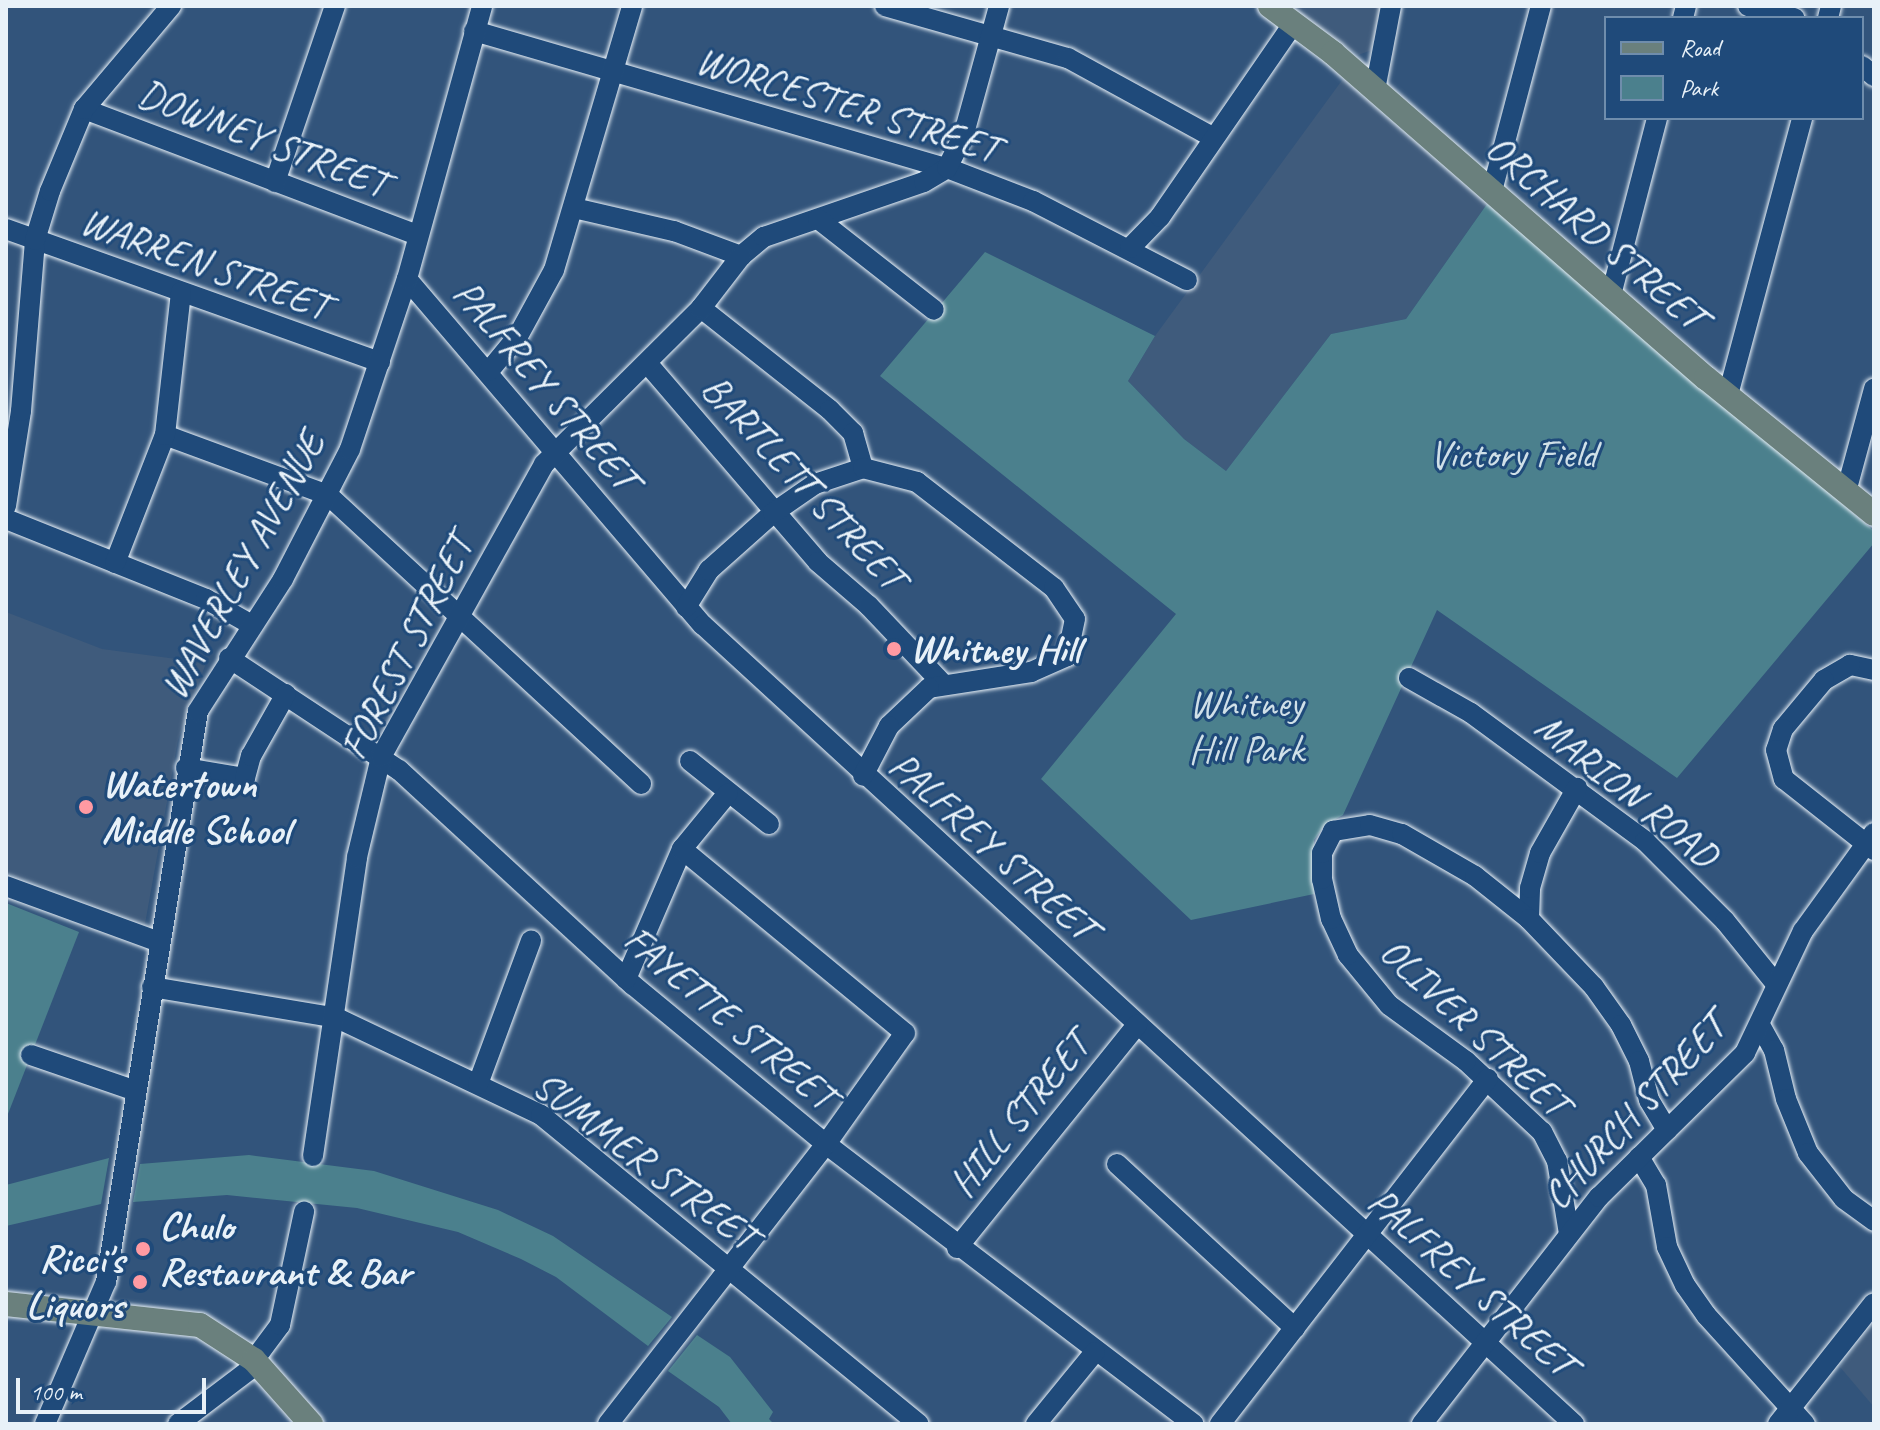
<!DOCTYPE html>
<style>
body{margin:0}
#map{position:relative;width:1880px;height:1430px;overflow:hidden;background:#32547b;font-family:Caveat,sans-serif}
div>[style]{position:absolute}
.built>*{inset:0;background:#3f5b7c}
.green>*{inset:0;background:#4b808d}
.roads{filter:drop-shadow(0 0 2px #e8f1f8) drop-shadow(0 0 2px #e8f1f8)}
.minor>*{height:20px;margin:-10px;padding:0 10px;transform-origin:10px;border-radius:10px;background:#1f4a7a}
.major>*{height:24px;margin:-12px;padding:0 12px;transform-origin:12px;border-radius:12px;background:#6a807d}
.dots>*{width:22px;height:22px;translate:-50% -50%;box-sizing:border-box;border:4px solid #1f4a7a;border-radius:50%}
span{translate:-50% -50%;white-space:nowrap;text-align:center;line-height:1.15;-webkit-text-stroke:6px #1f4a7a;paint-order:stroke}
.street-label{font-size:40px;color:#e8f1f8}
.park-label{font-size:40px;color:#d0e0e8}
.poi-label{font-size:40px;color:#e8f1f8;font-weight:700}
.left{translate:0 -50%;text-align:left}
.right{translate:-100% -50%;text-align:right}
.frame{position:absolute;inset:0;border:8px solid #e8f1f8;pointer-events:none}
.legend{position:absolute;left:1604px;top:16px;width:260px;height:104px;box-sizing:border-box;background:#1f4a7a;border:2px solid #6f8dac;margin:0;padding:10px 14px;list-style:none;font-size:24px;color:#e8f1f8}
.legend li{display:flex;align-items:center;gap:16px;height:40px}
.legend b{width:40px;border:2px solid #6f8dac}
.scale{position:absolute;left:16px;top:1378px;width:190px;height:36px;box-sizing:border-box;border:4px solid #e8f1f8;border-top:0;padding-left:10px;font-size:24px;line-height:28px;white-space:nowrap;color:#e8f1f8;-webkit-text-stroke:6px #1f4a7a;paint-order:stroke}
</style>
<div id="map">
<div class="built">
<i style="clip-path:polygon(1291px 6px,1380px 6px,1372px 50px,1358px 55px)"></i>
<i style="clip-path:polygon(1343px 79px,1487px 204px,1406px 319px,1331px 334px,1226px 471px,1184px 439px,1128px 381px,1155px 336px)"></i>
<i style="clip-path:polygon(6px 612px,102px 649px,206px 663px,178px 740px,145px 924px,6px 873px)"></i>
<i style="clip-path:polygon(1874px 1322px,1874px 1407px,1840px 1367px)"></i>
</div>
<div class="green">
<i style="clip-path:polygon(1487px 204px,1874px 531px,1874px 543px,1677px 778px,1437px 610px,1343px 815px,1325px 825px,1314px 840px,1314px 894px,1191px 920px,1041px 779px,1176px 614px,880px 376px,985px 252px,1155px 336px,1128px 381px,1184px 439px,1226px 471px,1331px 334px,1406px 319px)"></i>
<i style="clip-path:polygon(6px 903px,79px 932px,6px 1119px)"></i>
<i style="clip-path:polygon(249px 1155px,374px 1171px,498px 1210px,553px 1236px,672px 1317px,648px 1346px,556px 1277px,521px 1259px,458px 1232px,357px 1208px,227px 1195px,133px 1202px,140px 1164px)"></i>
<i style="clip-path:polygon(109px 1158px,101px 1204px,6px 1226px,6px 1185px)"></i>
<i style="clip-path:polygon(697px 1335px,730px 1357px,773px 1412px,769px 1419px,774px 1424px,732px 1424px,719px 1407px,668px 1371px)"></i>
</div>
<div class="roads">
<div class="minor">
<i style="left:885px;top:6px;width:190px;rotate:15.9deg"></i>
<i style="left:1068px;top:58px;width:166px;rotate:28.7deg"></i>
<i style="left:1748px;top:6px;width:48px;rotate:14.6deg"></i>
<i style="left:1683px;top:18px;width:12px;rotate:-76deg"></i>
<i style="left:1828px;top:18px;width:12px;rotate:-76deg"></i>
<i style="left:474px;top:31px;width:492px;rotate:16.2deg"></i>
<i style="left:947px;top:168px;width:92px;rotate:21deg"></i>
<i style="left:1033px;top:201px;width:173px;rotate:27.2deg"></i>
<i style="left:1862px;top:66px;width:16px;rotate:40deg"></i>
<i style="left:1375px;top:90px;width:86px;rotate:-79.2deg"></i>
<i style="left:84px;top:109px;width:356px;rotate:20.7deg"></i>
<i style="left:275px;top:182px;width:186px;rotate:-71.2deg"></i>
<i style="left:1492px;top:191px;width:191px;rotate:-75.2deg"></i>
<i style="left:574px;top:208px;width:103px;rotate:13deg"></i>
<i style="left:674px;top:231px;width:72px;rotate:20.5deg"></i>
<i style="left:741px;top:256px;width:30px;rotate:-40deg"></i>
<i style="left:764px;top:237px;width:169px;rotate:-19deg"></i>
<i style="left:924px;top:182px;width:27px;rotate:-31deg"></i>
<i style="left:947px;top:168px;width:35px;rotate:-63deg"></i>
<i style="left:963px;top:137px;width:136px;rotate:-74.6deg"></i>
<i style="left:818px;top:219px;width:147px;rotate:38.1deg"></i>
<i style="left:6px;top:229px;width:397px;rotate:19.6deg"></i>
<i style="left:1130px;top:248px;width:43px;rotate:-45.9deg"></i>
<i style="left:1160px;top:217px;width:236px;rotate:-55.4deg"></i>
<i style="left:407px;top:279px;width:455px;rotate:49.5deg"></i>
<i style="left:703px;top:625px;width:1182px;rotate:42.53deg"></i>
<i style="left:1611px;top:295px;width:183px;rotate:-75.4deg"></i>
<i style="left:701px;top:308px;width:164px;rotate:38.3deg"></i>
<i style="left:830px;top:410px;width:33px;rotate:45deg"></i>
<i style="left:853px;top:433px;width:36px;rotate:74deg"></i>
<i style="left:647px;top:363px;width:262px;rotate:49.3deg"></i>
<i style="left:818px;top:562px;width:67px;rotate:40.8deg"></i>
<i style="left:869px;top:606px;width:106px;rotate:46.5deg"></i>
<i style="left:489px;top:371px;width:45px;rotate:-50.4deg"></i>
<i style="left:518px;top:336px;width:75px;rotate:-61.4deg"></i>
<i style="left:554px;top:270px;width:275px;rotate:-73.5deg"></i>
<i style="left:1728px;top:395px;width:287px;rotate:-75deg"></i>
<i style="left:165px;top:435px;width:174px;rotate:20.2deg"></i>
<i style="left:328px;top:495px;width:426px;rotate:42.7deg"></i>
<i style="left:1846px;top:492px;width:107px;rotate:-74.8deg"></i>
<i style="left:6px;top:506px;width:96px;rotate:-81deg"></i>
<i style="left:21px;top:411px;width:172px;rotate:-85.3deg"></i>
<i style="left:35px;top:240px;width:51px;rotate:-73deg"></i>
<i style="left:50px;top:191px;width:89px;rotate:-67.5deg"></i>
<i style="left:84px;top:109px;width:135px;rotate:-49.8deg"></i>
<i style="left:6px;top:519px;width:215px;rotate:21.8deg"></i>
<i style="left:206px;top:599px;width:53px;rotate:29.5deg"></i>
<i style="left:115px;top:563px;width:137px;rotate:-68.7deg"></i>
<i style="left:165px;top:435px;width:144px;rotate:-83.6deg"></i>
<i style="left:686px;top:607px;width:44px;rotate:-58.1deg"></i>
<i style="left:709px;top:570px;width:86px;rotate:-41.7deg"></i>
<i style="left:773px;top:513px;width:51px;rotate:-34.6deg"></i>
<i style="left:815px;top:484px;width:51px;rotate:-18.4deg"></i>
<i style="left:863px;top:468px;width:56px;rotate:14.5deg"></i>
<i style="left:917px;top:482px;width:173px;rotate:37.7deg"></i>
<i style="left:1054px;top:588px;width:37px;rotate:56deg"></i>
<i style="left:1075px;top:619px;width:38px;rotate:102deg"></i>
<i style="left:1067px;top:656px;width:39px;rotate:156deg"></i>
<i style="left:1031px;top:672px;width:103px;rotate:171.1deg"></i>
<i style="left:929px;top:688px;width:55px;rotate:136.5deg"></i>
<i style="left:889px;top:726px;width:56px;rotate:117.5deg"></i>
<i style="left:229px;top:658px;width:204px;rotate:33.4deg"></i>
<i style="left:399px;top:770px;width:318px;rotate:42.6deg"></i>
<i style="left:633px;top:985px;width:250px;rotate:39.5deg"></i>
<i style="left:826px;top:1144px;width:462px;rotate:37.3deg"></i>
<i style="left:1874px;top:670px;width:25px;rotate:-168deg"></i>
<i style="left:1850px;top:665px;width:30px;rotate:150deg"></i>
<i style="left:1824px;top:680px;width:64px;rotate:129.9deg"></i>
<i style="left:1783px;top:729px;width:22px;rotate:108deg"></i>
<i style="left:1776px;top:750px;width:30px;rotate:75deg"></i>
<i style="left:1784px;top:779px;width:115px;rotate:38.3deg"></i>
<i style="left:1409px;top:678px;width:71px;rotate:29.4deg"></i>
<i style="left:1471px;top:713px;width:216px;rotate:36.3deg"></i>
<i style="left:1645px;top:841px;width:113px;rotate:45deg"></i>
<i style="left:1725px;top:921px;width:81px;rotate:51deg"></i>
<i style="left:690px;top:761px;width:101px;rotate:38.6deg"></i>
<i style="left:186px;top:768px;width:60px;rotate:9.6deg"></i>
<i style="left:245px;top:778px;width:23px;rotate:-75deg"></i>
<i style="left:251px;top:756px;width:71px;rotate:-60.6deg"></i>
<i style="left:6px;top:886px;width:163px;rotate:20.1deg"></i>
<i style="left:1529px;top:919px;width:31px;rotate:-88deg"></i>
<i style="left:1530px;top:888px;width:36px;rotate:-74deg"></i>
<i style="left:1540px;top:853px;width:75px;rotate:-60.4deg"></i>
<i style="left:626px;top:979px;width:142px;rotate:-66.7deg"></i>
<i style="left:682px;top:849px;width:72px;rotate:-50.6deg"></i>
<i style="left:152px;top:987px;width:188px;rotate:9.5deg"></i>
<i style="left:337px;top:1018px;width:226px;rotate:25.4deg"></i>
<i style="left:541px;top:1115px;width:488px;rotate:39.3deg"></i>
<i style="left:1760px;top:1025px;width:29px;rotate:61deg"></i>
<i style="left:1774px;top:1050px;width:50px;rotate:76.2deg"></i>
<i style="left:1786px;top:1099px;width:58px;rotate:67.8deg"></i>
<i style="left:1808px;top:1153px;width:58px;rotate:52deg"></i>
<i style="left:1844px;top:1199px;width:37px;rotate:36deg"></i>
<i style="left:31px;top:1055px;width:111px;rotate:18.9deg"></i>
<i style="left:478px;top:1084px;width:153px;rotate:-69.7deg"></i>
<i style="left:313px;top:1156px;width:302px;rotate:-81.6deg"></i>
<i style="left:357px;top:857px;width:103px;rotate:-76.5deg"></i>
<i style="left:381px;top:757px;width:335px;rotate:-60.9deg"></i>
<i style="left:544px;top:464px;width:221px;rotate:-44.8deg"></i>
<i style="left:701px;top:308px;width:66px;rotate:-52.4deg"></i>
<i style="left:1639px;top:1157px;width:33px;rotate:59deg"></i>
<i style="left:1656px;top:1185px;width:63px;rotate:79.9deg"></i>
<i style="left:1667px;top:1247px;width:42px;rotate:64.7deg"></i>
<i style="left:1685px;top:1285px;width:37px;rotate:55deg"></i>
<i style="left:1706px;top:1315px;width:147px;rotate:47.8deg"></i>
<i style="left:1117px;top:1164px;width:242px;rotate:42.7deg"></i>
<i style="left:1569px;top:1234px;width:74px;rotate:-99.3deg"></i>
<i style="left:1557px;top:1161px;width:33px;rotate:-117deg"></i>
<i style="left:1542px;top:1132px;width:104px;rotate:-136.9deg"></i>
<i style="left:1466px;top:1061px;width:95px;rotate:-144deg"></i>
<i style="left:1389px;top:1005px;width:65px;rotate:-129.4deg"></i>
<i style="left:1348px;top:955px;width:40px;rotate:-115deg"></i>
<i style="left:1331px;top:919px;width:41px;rotate:-102.7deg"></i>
<i style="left:1322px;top:879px;width:26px;rotate:-90deg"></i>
<i style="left:1322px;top:853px;width:25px;rotate:-63deg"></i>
<i style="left:1333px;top:831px;width:37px;rotate:-9deg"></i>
<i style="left:1370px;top:825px;width:33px;rotate:16deg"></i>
<i style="left:1402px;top:834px;width:84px;rotate:29.9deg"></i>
<i style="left:1475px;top:876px;width:69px;rotate:38.5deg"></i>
<i style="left:1529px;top:919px;width:94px;rotate:46.3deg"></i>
<i style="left:1594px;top:987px;width:47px;rotate:54.6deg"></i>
<i style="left:1621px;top:1025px;width:40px;rotate:63.4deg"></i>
<i style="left:1639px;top:1061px;width:40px;rotate:75.6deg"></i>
<i style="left:1649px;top:1100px;width:35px;rotate:59deg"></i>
<i style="left:957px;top:1248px;width:287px;rotate:-51.1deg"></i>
<i style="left:254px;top:1360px;width:44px;rotate:-53.4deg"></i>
<i style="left:280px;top:1325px;width:116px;rotate:-78deg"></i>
<i style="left:45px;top:1424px;width:155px;rotate:-66.8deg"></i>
<i style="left:106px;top:1282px;width:578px;rotate:-80.85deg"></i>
<i style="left:198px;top:711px;width:157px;rotate:-57.2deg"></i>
<i style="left:283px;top:579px;width:146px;rotate:-62.7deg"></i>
<i style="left:350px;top:449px;width:179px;rotate:-71.5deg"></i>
<i style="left:407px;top:279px;width:283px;rotate:-74.6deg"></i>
<i style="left:178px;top:1424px;width:99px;rotate:-37.2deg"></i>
<i style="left:608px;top:1424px;width:355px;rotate:-52.1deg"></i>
<i style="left:826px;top:1144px;width:136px;rotate:-54.6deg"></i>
<i style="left:905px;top:1033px;width:289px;rotate:-140.5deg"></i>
<i style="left:1036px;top:1424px;width:93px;rotate:-50.7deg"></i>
<i style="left:1220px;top:1424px;width:437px;rotate:-52.2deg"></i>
<i style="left:1422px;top:1424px;width:288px;rotate:-52.1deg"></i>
<i style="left:1599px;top:1197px;width:205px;rotate:-44.6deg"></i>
<i style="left:1745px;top:1053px;width:135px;rotate:-64.6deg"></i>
<i style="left:1803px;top:931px;width:121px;rotate:-54.1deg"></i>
<i style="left:1778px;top:1424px;width:154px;rotate:-51.6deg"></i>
</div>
<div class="major">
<i style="left:1270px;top:6px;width:79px;rotate:36.7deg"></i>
<i style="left:1333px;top:53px;width:495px;rotate:41.1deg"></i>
<i style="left:1706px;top:378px;width:216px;rotate:39deg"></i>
<i style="left:6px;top:1304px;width:195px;rotate:6.2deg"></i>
<i style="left:200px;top:1325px;width:64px;rotate:32.9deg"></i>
<i style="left:254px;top:1360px;width:86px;rotate:48.3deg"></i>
</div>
</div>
<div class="dots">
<i style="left:894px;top:649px;background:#ff9aa2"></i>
<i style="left:86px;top:807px;background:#ff9aa2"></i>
<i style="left:143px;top:1249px;background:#ff9aa2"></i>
<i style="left:140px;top:1282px;background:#ff9aa2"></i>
</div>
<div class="street-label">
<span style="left:848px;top:104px;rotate:17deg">WORCESTER STREET</span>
<span style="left:263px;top:138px;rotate:21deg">DOWNEY STREET</span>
<span style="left:1596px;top:232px;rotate:41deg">ORCHARD STREET</span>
<span style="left:205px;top:263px;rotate:20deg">WARREN STREET</span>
<span style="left:546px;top:385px;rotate:50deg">PALFREY STREET</span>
<span style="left:804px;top:482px;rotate:47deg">BARTLETT STREET</span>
<span style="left:242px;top:565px;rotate:-61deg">WAVERLEY AVENUE</span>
<span style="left:406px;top:647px;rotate:-63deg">FOREST STREET</span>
<span style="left:1627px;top:790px;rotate:39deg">MARION ROAD</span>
<span style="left:993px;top:846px;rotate:42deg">PALFREY STREET</span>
<span style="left:730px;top:1017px;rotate:40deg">FAYETTE STREET</span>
<span style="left:1475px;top:1027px;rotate:43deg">OLIVER STREET</span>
<span style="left:1634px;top:1111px;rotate:-47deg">CHURCH STREET</span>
<span style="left:1019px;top:1114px;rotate:-51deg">HILL STREET</span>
<span style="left:645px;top:1160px;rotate:37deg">SUMMER STREET</span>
<span style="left:1472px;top:1282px;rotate:42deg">PALFREY STREET</span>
</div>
<div class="park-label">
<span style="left:1513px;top:454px">Victory Field</span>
<span style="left:1246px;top:726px">Whitney<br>Hill Park</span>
</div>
<div class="poi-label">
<span class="left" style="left:910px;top:649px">Whitney Hill</span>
<span class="left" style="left:102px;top:807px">Watertown<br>Middle School</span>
<span class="left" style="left:159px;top:1249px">Chulo<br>Restaurant &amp; Bar</span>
<span class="right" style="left:124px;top:1282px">Ricci's<br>Liquors</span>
</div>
<div class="frame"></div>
<ul class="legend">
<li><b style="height:10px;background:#6a807d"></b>Road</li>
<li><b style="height:22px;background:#4b808d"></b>Park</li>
</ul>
<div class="scale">100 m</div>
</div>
